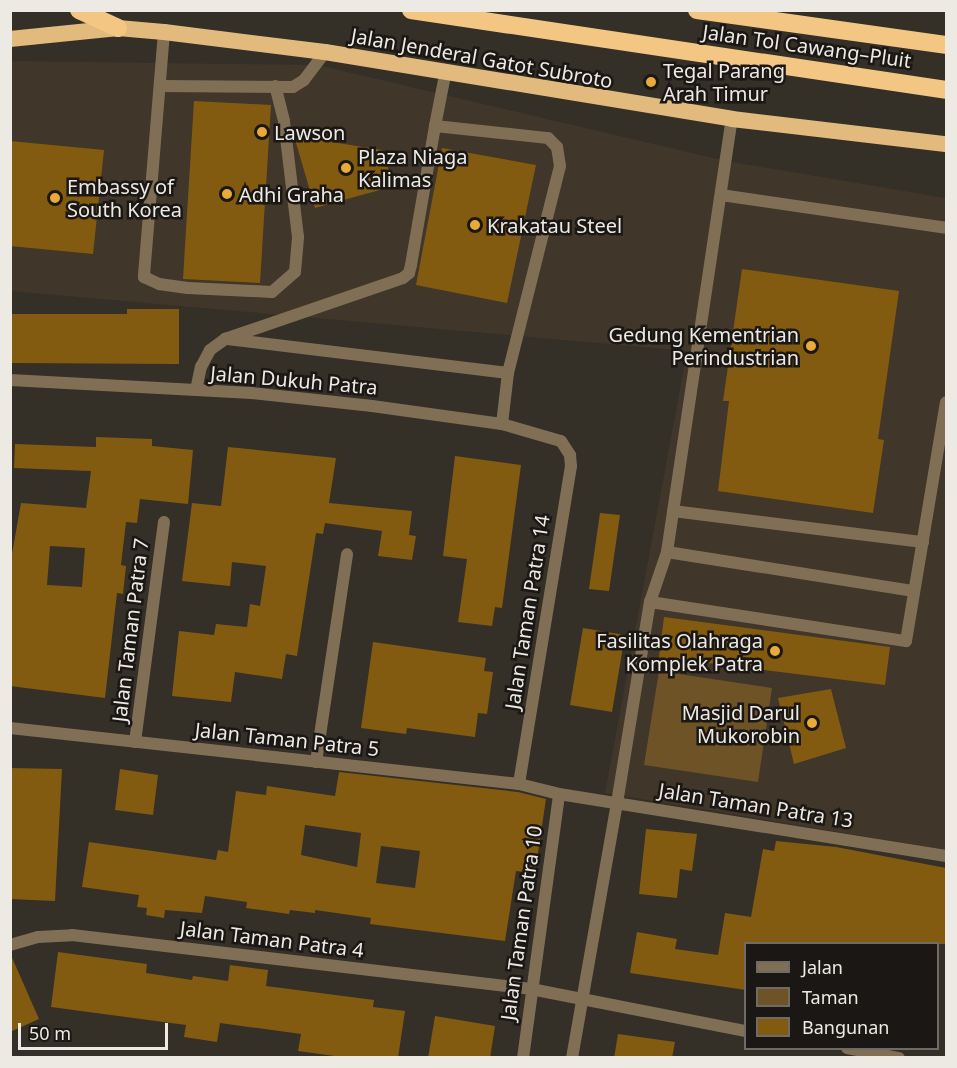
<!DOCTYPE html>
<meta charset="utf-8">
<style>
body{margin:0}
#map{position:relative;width:957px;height:1068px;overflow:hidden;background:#342f27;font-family:"Noto Sans",sans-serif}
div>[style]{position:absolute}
.built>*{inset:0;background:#403629}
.green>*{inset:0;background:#6e5327}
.building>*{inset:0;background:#835b10}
.service>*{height:12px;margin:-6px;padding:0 6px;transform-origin:6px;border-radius:6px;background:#816f55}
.minor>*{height:12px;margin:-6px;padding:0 6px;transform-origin:6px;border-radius:6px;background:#816f55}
.tertiary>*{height:12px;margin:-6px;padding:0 6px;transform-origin:6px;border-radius:6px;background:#816f55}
.trunk>*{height:16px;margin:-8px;padding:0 8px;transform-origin:8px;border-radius:8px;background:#e3ba7d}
.motorway>*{height:18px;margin:-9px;padding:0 9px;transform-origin:9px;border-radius:9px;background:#f3c783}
.dots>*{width:16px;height:16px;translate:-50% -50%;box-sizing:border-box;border:3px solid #1a1714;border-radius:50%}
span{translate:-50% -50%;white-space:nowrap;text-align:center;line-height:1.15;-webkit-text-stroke:5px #1a1714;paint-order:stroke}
.street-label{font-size:20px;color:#edeae4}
.poi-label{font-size:20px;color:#edeae4}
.left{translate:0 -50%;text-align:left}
.right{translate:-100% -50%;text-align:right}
.frame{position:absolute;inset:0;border:12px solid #edeae4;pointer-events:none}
.legend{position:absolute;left:744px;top:942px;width:195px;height:108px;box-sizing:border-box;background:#1a1714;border:2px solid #6e6b67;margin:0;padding:8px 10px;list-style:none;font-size:18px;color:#edeae4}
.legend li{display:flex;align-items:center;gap:12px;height:30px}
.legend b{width:30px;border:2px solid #6e6b67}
.scale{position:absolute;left:18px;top:1023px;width:150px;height:27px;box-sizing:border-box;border:3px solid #edeae4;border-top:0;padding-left:8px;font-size:18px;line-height:21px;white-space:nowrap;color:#edeae4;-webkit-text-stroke:4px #1a1714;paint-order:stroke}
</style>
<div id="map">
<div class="built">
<i style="clip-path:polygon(10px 61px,318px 65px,726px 161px,946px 198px,946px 850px,605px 793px,687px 351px,11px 291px)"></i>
</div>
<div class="green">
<i style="clip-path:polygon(659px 671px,772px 688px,758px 782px,644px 765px)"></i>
</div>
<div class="building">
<i style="clip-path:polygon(194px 101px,271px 105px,260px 283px,183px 279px)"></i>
<i style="clip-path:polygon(294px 136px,382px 150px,394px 186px,315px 208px)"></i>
<i style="clip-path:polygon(10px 141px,104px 150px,93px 254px,10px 246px)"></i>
<i style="clip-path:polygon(442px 148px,536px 165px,507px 303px,416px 285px)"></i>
<i style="clip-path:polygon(742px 269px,899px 291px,878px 439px,884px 440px,873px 513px,718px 491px,729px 401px,723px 401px)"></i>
<i style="clip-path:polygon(127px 309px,179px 309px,179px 364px,10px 363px,10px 314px,127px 314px)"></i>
<i style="clip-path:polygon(evenodd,96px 437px,152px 439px,152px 446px,193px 450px,188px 504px,140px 499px,137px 523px,126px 522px,121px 565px,126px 566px,123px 594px,117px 593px,105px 698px,10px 686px,10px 565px,21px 503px,86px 508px,91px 471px,14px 468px,15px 444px,96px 447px,96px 437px,50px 546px,85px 548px,82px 587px,47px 585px,50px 546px)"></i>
<i style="clip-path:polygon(228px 447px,336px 458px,329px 503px,412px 511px,409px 535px,416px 536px,412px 560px,378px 556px,382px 531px,325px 523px,323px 534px,316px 533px,297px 656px,286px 654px,282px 679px,235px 672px,231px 702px,172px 696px,179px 631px,214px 635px,216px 624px,247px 627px,250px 604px,260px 606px,266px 566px,232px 562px,230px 586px,182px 581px,192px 503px,221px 506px)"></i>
<i style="clip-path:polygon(455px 456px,521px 465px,502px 608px,495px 607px,492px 626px,458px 622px,467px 559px,443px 556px)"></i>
<i style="clip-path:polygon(600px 513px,620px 515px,609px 591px,589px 589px)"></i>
<i style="clip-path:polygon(664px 617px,890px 647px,885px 685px,659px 657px)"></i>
<i style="clip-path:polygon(583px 628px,625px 635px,612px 712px,570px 705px)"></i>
<i style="clip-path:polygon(373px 642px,486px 658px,484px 671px,493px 672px,487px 714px,478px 713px,475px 737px,407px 728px,406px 734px,361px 728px)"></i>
<i style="clip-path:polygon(831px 689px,846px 748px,794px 764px,778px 698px)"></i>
<i style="clip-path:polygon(10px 768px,62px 769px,55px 901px,10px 899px)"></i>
<i style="clip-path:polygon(120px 769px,158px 775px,153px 815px,115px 810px)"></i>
<i style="clip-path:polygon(evenodd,339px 772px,518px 792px,546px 799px,535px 873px,516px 871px,505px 941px,370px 924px,371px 918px,315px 910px,315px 913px,290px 910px,289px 914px,246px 908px,247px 902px,205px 896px,202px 913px,165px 910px,164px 918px,146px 915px,147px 908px,137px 907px,139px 895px,82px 887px,89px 842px,216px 860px,218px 850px,228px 852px,236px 791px,266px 795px,267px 786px,335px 796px,339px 772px,305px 825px,361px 833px,357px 867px,301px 855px,305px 825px,339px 772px,381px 846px,420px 851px,415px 888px,376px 883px,381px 846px)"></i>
<i style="clip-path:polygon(646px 829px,697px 834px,692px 871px,680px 869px,677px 898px,639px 894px)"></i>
<i style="clip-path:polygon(776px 841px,836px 847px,946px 868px,946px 944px,746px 944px,746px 990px,630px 973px,637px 932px,677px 939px,675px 949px,718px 955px,725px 913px,751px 917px,763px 849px,774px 851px)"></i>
<i style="clip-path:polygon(58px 952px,147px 964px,146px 973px,192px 980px,193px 976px,228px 981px,230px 965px,268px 970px,266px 986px,374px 1000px,373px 1007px,405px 1011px,398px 1058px,349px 1058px,298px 1051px,301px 1034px,220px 1023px,217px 1042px,184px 1037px,186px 1025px,51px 1007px)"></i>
<i style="clip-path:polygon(10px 953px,39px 1019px,10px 1032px)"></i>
<i style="clip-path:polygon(435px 1016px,495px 1026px,490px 1058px,428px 1058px)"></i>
<i style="clip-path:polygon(618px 1034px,675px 1042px,672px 1058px,614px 1058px)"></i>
</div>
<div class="service">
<i style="left:164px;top:32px;width:246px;rotate:94.7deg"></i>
<i style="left:144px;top:277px;width:17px;rotate:25deg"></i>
<i style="left:159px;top:284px;width:29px;rotate:8deg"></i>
<i style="left:188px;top:288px;width:84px;rotate:2.7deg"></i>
<i style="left:272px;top:292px;width:30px;rotate:-41deg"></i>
<i style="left:295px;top:272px;width:35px;rotate:-85deg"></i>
<i style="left:298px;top:237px;width:117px;rotate:-96.9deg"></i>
<i style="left:284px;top:121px;width:36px;rotate:-104deg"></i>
<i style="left:160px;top:86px;width:133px;rotate:0.4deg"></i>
<i style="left:293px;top:87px;width:13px;rotate:-32deg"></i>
<i style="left:304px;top:80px;width:35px;rotate:-53deg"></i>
<i style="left:435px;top:126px;width:114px;rotate:6.1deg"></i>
<i style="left:548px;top:138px;width:13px;rotate:45deg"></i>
<i style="left:557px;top:147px;width:19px;rotate:81deg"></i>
<i style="left:560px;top:166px;width:213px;rotate:104.1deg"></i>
<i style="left:508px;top:373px;width:285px;rotate:-173.1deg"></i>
<i style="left:225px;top:339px;width:188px;rotate:-18.9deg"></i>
<i style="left:403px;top:278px;width:8px;rotate:-40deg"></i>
<i style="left:409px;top:273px;width:8px;rotate:-76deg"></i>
<i style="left:411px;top:265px;width:141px;rotate:-80.2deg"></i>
<i style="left:435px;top:126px;width:52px;rotate:-78.9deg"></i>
<i style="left:721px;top:195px;width:227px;rotate:8.3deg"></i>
<i style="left:196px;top:390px;width:24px;rotate:-78deg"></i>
<i style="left:201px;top:367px;width:19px;rotate:-62deg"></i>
<i style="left:210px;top:350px;width:19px;rotate:-36deg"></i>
<i style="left:502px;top:424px;width:51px;rotate:-83.3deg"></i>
<i style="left:673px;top:511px;width:252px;rotate:7.1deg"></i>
<i style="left:667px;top:552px;width:250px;rotate:9deg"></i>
<i style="left:650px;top:602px;width:259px;rotate:8.7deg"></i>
<i style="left:906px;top:641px;width:242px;rotate:-80.5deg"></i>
<i style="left:617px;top:803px;width:204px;rotate:-80.7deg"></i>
<i style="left:650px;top:602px;width:53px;rotate:-71.2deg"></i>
<i style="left:667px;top:552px;width:438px;rotate:-81.5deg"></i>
</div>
<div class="minor">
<i style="left:10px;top:380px;width:242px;rotate:3.1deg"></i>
<i style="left:252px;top:393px;width:121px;rotate:6.2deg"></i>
<i style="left:372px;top:406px;width:131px;rotate:7.9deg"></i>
<i style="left:502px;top:424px;width:61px;rotate:16.1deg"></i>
<i style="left:561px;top:441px;width:17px;rotate:57deg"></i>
<i style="left:570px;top:455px;width:11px;rotate:85deg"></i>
<i style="left:571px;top:466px;width:322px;rotate:99.3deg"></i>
<i style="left:10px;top:728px;width:512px;rotate:6.28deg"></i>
<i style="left:519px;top:784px;width:41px;rotate:14deg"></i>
<i style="left:135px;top:742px;width:222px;rotate:-82.5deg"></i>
<i style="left:316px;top:762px;width:210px;rotate:-81.5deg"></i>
<i style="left:10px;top:945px;width:29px;rotate:-16deg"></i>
<i style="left:38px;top:937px;width:34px;rotate:-3deg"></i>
<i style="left:72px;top:935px;width:462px;rotate:6.7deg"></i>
<i style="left:531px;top:989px;width:219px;rotate:11.1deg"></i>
<i style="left:847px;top:1048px;width:53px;rotate:10.9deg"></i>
</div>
<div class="tertiary">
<i style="left:523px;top:1058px;width:266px;rotate:-82.2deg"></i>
<i style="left:559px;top:794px;width:392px;rotate:9.1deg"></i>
<i style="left:572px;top:1058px;width:259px;rotate:-80deg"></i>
</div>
<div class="trunk">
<i style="left:10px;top:39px;width:109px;rotate:-5.8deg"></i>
<i style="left:118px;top:28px;width:46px;rotate:5deg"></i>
<i style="left:164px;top:32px;width:162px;rotate:7.1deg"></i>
<i style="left:325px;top:52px;width:412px;rotate:9.3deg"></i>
<i style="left:732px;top:119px;width:215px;rotate:6.7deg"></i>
</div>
<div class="motorway">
<i style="left:79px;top:10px;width:43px;rotate:24.8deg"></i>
<i style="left:411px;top:10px;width:541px;rotate:8.5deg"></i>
<i style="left:697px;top:10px;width:251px;rotate:8deg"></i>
</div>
<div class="dots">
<i style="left:651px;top:82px;background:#eaaa39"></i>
<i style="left:262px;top:132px;background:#eaaa39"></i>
<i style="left:346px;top:168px;background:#eaaa39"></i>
<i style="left:227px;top:194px;background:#eaaa39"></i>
<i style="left:55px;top:198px;background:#eaaa39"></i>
<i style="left:475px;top:225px;background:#eaaa39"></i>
<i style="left:811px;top:346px;background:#eaaa39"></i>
<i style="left:775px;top:651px;background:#eaaa39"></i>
<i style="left:812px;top:723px;background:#eaaa39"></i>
</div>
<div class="street-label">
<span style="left:807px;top:46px;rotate:8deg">Jalan Tol Cawang–Pluit</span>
<span style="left:482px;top:58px;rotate:10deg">Jalan Jenderal Gatot Subroto</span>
<span style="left:294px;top:380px;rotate:5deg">Jalan Dukuh Patra</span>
<span style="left:527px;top:612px;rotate:-81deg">Jalan Taman Patra 14</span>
<span style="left:130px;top:630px;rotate:-83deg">Jalan Taman Patra 7</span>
<span style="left:287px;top:739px;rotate:6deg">Jalan Taman Patra 5</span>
<span style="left:756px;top:805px;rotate:9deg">Jalan Taman Patra 13</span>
<span style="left:521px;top:923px;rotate:-82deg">Jalan Taman Patra 10</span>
<span style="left:272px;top:939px;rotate:7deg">Jalan Taman Patra 4</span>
</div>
<div class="poi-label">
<span class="left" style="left:663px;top:82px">Tegal Parang<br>Arah Timur</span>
<span class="left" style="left:274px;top:132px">Lawson</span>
<span class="left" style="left:358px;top:168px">Plaza Niaga<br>Kalimas</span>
<span class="left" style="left:67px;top:198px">Embassy of<br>South Korea</span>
<span class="left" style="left:239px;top:194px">Adhi Graha</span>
<span class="left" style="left:487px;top:225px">Krakatau Steel</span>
<span class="right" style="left:799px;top:346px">Gedung Kementrian<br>Perindustrian</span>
<span class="right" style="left:763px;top:652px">Fasilitas Olahraga<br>Komplek Patra</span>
<span class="right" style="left:800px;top:724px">Masjid Darul<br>Mukorobin</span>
</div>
<div class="frame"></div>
<ul class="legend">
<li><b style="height:8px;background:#816f55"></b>Jalan</li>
<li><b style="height:16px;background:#6e5327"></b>Taman</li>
<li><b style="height:16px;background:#835b10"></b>Bangunan</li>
</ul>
<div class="scale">50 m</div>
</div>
